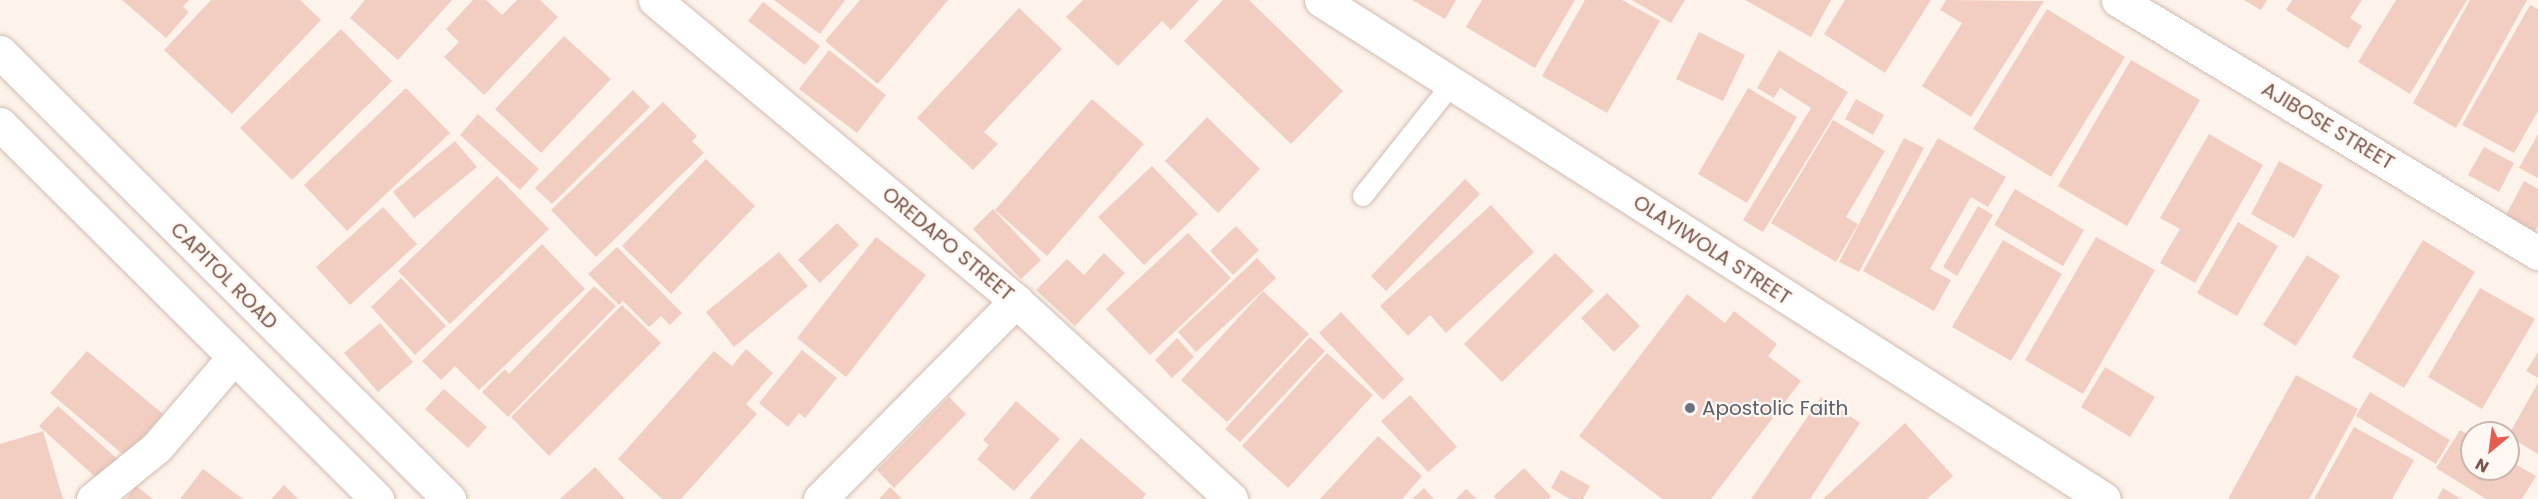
<!DOCTYPE html>
<style>
body{margin:0}
#map{position:relative;width:2538px;height:499px;overflow:hidden;background:#fdf3ea;font-family:Poppins,sans-serif}
div>[style]{position:absolute}
.building>*{inset:0;background:#f2cec2}
.roads{filter:drop-shadow(0 0 2px #d2bbb2) drop-shadow(0 0 2px #d2bbb2)}
.service>*{height:20px;margin:-10px;padding:0 10px;transform-origin:10px;border-radius:10px;background:#fff}
.minor>*{height:33px;margin:-16.5px;padding:0 16.5px;transform-origin:16.5px;border-radius:16.5px;background:#fff}
.secondary>*{height:33px;margin:-16.5px;padding:0 16.5px;transform-origin:16.5px;border-radius:16.5px;background:#fff}
.dots>*{width:16px;height:16px;translate:-50% -50%;box-sizing:border-box;border:3px solid #fff7f1;border-radius:50%}
span{translate:-50% -50%;white-space:nowrap;text-align:center;line-height:1.15;-webkit-text-stroke:4.5px #fff7f1;paint-order:stroke}
.street-label{font-size:20px;color:#78564d}
.worship-label{font-size:20px;color:#5b616d}
.left{translate:0 -50%;text-align:left}
.north{position:absolute;left:2460px;top:421px;width:60px;height:60px;box-sizing:border-box;background:#fff7f1;border:2px solid #c9b7af;border-radius:50%;rotate:209deg;font-size:16px;font-weight:700;line-height:24px;text-align:center;color:#78564d}
.north::after{content:'';display:block;margin:auto;width:21px;height:27px;background:#e55c51;clip-path:polygon(50% 0,100% 100%,50% 72%,0 100%)}
</style>
<div id="map">
<div class="building">
<i style="clip-path:polygon(122px 0,189px 0,183px 7px,189px 12px,166px 38px)"></i>
<i style="clip-path:polygon(211px 0,300px 0,321px 20px,232px 114px,164px 50px)"></i>
<i style="clip-path:polygon(365px 0,452px 0,398px 60px,350px 18px)"></i>
<i style="clip-path:polygon(473px 0,486px 0,502px 15px,517px 0,540px 0,558px 17px,484px 95px,444px 57px,459px 42px,446px 29px)"></i>
<i style="clip-path:polygon(774px 0,845px 0,820px 34px)"></i>
<i style="clip-path:polygon(860px 0,948px 0,878px 84px,825px 41px)"></i>
<i style="clip-path:polygon(1083px 0,1199px 0,1171px 30px,1162px 21px,1118px 66px,1066px 17px)"></i>
<i style="clip-path:polygon(1223px 0,1249px 0,1343px 91px,1291px 144px,1184px 41px)"></i>
<i style="clip-path:polygon(1412px 0,1456px 0,1445px 19px)"></i>
<i style="clip-path:polygon(1482px 0,1575px 0,1535px 68px,1466px 27px)"></i>
<i style="clip-path:polygon(1585px 0,1622px 0,1660px 21px,1607px 113px,1542px 76px)"></i>
<i style="clip-path:polygon(1632px 0,1685px 0,1671px 23px)"></i>
<i style="clip-path:polygon(1745px 0,1831px 0,1811px 37px)"></i>
<i style="clip-path:polygon(1845px 0,1931px 0,1885px 73px,1824px 34px)"></i>
<i style="clip-path:polygon(1946px 0,2044px 1px,1971px 117px,1922px 86px,1962px 23px,1940px 10px)"></i>
<i style="clip-path:polygon(2244px 0,2267px 0,2261px 10px)"></i>
<i style="clip-path:polygon(2292px 0,2362px 0,2350px 18px,2362px 26px,2348px 49px,2286px 10px)"></i>
<i style="clip-path:polygon(2396px 0,2467px 0,2410px 94px,2358px 62px)"></i>
<i style="clip-path:polygon(2470px 0,2527px 0,2456px 128px,2413px 103px)"></i>
<i style="clip-path:polygon(763px 2px,820px 46px,805px 65px,748px 21px)"></i>
<i style="clip-path:polygon(2530px 5px,2538px 9px,2538px 111px,2514px 153px,2462px 125px)"></i>
<i style="clip-path:polygon(1019px 8px,1062px 49px,984px 132px,998px 144px,973px 170px,917px 118px)"></i>
<i style="clip-path:polygon(2047px 9px,2125px 57px,2051px 177px,1973px 129px)"></i>
<i style="clip-path:polygon(341px 29px,392px 81px,292px 180px,240px 128px)"></i>
<i style="clip-path:polygon(1699px 32px,1745px 55px,1723px 101px,1676px 79px)"></i>
<i style="clip-path:polygon(564px 36px,611px 79px,541px 153px,495px 109px)"></i>
<i style="clip-path:polygon(829px 50px,886px 95px,857px 133px,799px 89px)"></i>
<i style="clip-path:polygon(1779px 50px,1848px 92px,1763px 232px,1743px 220px,1811px 108px,1780px 88px,1774px 98px,1757px 88px)"></i>
<i style="clip-path:polygon(2131px 60px,2200px 100px,2127px 226px,2058px 186px)"></i>
<i style="clip-path:polygon(406px 88px,450px 133px,347px 231px,304px 185px)"></i>
<i style="clip-path:polygon(1748px 88px,1797px 117px,1747px 203px,1698px 174px)"></i>
<i style="clip-path:polygon(633px 90px,650px 107px,552px 204px,535px 188px)"></i>
<i style="clip-path:polygon(1092px 99px,1144px 144px,1047px 256px,995px 210px)"></i>
<i style="clip-path:polygon(1856px 99px,1884px 115px,1873px 135px,1845px 119px)"></i>
<i style="clip-path:polygon(663px 102px,697px 136px,692px 141px,704px 153px,596px 257px,551px 210px)"></i>
<i style="clip-path:polygon(478px 114px,539px 169px,520px 190px,460px 135px)"></i>
<i style="clip-path:polygon(1207px 117px,1260px 169px,1218px 213px,1165px 161px)"></i>
<i style="clip-path:polygon(1833px 120px,1885px 151px,1846px 217px,1858px 224px,1836px 262px,1771px 223px)"></i>
<i style="clip-path:polygon(2209px 134px,2263px 165px,2195px 283px,2160px 263px,2180px 229px,2160px 218px)"></i>
<i style="clip-path:polygon(2538px 134px,2538px 178px,2519px 168px)"></i>
<i style="clip-path:polygon(1904px 138px,1924px 148px,1859px 272px,1839px 262px)"></i>
<i style="clip-path:polygon(1938px 138px,2006px 177px,1988px 207px,1971px 197px,1930px 269px,1951px 280px,1934px 311px,1863px 271px)"></i>
<i style="clip-path:polygon(455px 141px,477px 167px,414px 218px,393px 192px)"></i>
<i style="clip-path:polygon(2484px 147px,2514px 163px,2499px 192px,2468px 175px)"></i>
<i style="clip-path:polygon(706px 159px,755px 206px,671px 294px,622px 246px)"></i>
<i style="clip-path:polygon(2279px 161px,2323px 185px,2294px 238px,2251px 214px)"></i>
<i style="clip-path:polygon(1152px 166px,1198px 214px,1144px 265px,1098px 217px)"></i>
<i style="clip-path:polygon(497px 176px,549px 229px,450px 324px,398px 271px)"></i>
<i style="clip-path:polygon(1465px 179px,1480px 194px,1386px 291px,1371px 276px)"></i>
<i style="clip-path:polygon(2524px 181px,2538px 189px,2538px 226px,2535px 231px,2506px 215px)"></i>
<i style="clip-path:polygon(2015px 189px,2084px 230px,2063px 266px,1994px 225px)"></i>
<i style="clip-path:polygon(1491px 205px,1534px 252px,1446px 333px,1430px 315px,1408px 336px,1380px 306px)"></i>
<i style="clip-path:polygon(1978px 206px,1993px 215px,1957px 276px,1943px 267px)"></i>
<i style="clip-path:polygon(383px 207px,417px 244px,350px 305px,316px 267px)"></i>
<i style="clip-path:polygon(993px 209px,1041px 260px,1021px 279px,973px 229px)"></i>
<i style="clip-path:polygon(2238px 222px,2278px 246px,2237px 316px,2197px 293px)"></i>
<i style="clip-path:polygon(837px 223px,859px 245px,820px 283px,798px 260px)"></i>
<i style="clip-path:polygon(1236px 226px,1259px 250px,1233px 275px,1210px 251px)"></i>
<i style="clip-path:polygon(1188px 233px,1231px 278px,1150px 355px,1106px 309px)"></i>
<i style="clip-path:polygon(876px 237px,926px 275px,846px 377px,797px 338px)"></i>
<i style="clip-path:polygon(2096px 237px,2155px 270px,2083px 394px,2025px 360px)"></i>
<i style="clip-path:polygon(2003px 240px,2062px 274px,2011px 361px,1952px 327px)"></i>
<i style="clip-path:polygon(2423px 240px,2475px 272px,2404px 388px,2352px 357px)"></i>
<i style="clip-path:polygon(542px 244px,585px 289px,479px 390px,455px 366px,441px 380px,422px 361px)"></i>
<i style="clip-path:polygon(617px 247px,682px 313px,670px 325px,661px 316px,649px 327px,623px 301px,619px 305px,588px 274px)"></i>
<i style="clip-path:polygon(779px 252px,808px 286px,734px 347px,706px 312px)"></i>
<i style="clip-path:polygon(1104px 253px,1125px 273px,1075px 326px,1036px 290px,1067px 259px,1084px 275px)"></i>
<i style="clip-path:polygon(1555px 253px,1594px 291px,1502px 382px,1464px 344px)"></i>
<i style="clip-path:polygon(2307px 255px,2340px 276px,2296px 346px,2263px 325px)"></i>
<i style="clip-path:polygon(1257px 258px,1276px 278px,1196px 352px,1178px 332px)"></i>
<i style="clip-path:polygon(401px 278px,446px 326px,415px 355px,371px 307px)"></i>
<i style="clip-path:polygon(594px 286px,616px 306px,508px 417px,482px 392px,505px 369px,509px 374px)"></i>
<i style="clip-path:polygon(2480px 288px,2535px 319px,2482px 409px,2428px 377px)"></i>
<i style="clip-path:polygon(1263px 291px,1309px 334px,1227px 422px,1181px 380px)"></i>
<i style="clip-path:polygon(1607px 293px,1640px 326px,1614px 352px,1581px 318px)"></i>
<i style="clip-path:polygon(1687px 294px,1725px 323px,1734px 311px,1777px 344px,1768px 356px,1801px 381px,1711px 499px,1662px 499px,1579px 436px)"></i>
<i style="clip-path:polygon(622px 305px,661px 343px,549px 456px,511px 417px)"></i>
<i style="clip-path:polygon(1341px 312px,1404px 379px,1383px 400px,1319px 333px)"></i>
<i style="clip-path:polygon(380px 323px,413px 362px,378px 392px,344px 353px)"></i>
<i style="clip-path:polygon(1310px 337px,1325px 351px,1240px 442px,1225px 429px)"></i>
<i style="clip-path:polygon(1177px 338px,1194px 357px,1172px 378px,1155px 360px)"></i>
<i style="clip-path:polygon(746px 349px,773px 373px,746px 404px,757px 414px,681px 499px,662px 499px,618px 459px,714px 351px,732px 366px)"></i>
<i style="clip-path:polygon(802px 350px,837px 378px,805px 418px,799px 413px,788px 427px,759px 403px)"></i>
<i style="clip-path:polygon(87px 351px,163px 414px,126px 457px,50px 393px)"></i>
<i style="clip-path:polygon(2538px 352px,2538px 378px,2526px 371px)"></i>
<i style="clip-path:polygon(1327px 353px,1373px 395px,1288px 488px,1242px 446px)"></i>
<i style="clip-path:polygon(2105px 367px,2155px 397px,2130px 437px,2081px 407px)"></i>
<i style="clip-path:polygon(2296px 375px,2358px 409px,2309px 499px,2228px 499px)"></i>
<i style="clip-path:polygon(2538px 383px,2538px 454px,2508px 436px)"></i>
<i style="clip-path:polygon(444px 389px,487px 427px,468px 448px,425px 409px)"></i>
<i style="clip-path:polygon(2370px 392px,2450px 440px,2436px 464px,2356px 416px)"></i>
<i style="clip-path:polygon(1410px 395px,1457px 447px,1428px 472px,1381px 421px)"></i>
<i style="clip-path:polygon(949px 397px,966px 414px,894px 488px,877px 470px)"></i>
<i style="clip-path:polygon(1821px 397px,1860px 423px,1810px 499px,1751px 499px)"></i>
<i style="clip-path:polygon(1016px 401px,1060px 439px,1014px 491px,977px 459px,989px 445px,983px 440px)"></i>
<i style="clip-path:polygon(58px 406px,122px 463px,103px 484px,39px 426px)"></i>
<i style="clip-path:polygon(1905px 423px,1953px 476px,1927px 499px,1823px 499px)"></i>
<i style="clip-path:polygon(2354px 427px,2414px 460px,2392px 499px,2314px 499px)"></i>
<i style="clip-path:polygon(2460px 430px,2472px 437px,2472px 469px,2508px 469px,2508px 460px,2536px 476px,2522px 499px,2486px 499px,2436px 468px)"></i>
<i style="clip-path:polygon(43px 431px,63px 499px,0 499px,0 444px)"></i>
<i style="clip-path:polygon(1378px 436px,1422px 476px,1402px 499px,1320px 499px)"></i>
<i style="clip-path:polygon(1081px 438px,1146px 494px,1142px 499px,1029px 499px)"></i>
<i style="clip-path:polygon(595px 467px,625px 499px,560px 499px)"></i>
<i style="clip-path:polygon(1524px 468px,1551px 496px,1549px 499px,1496px 499px,1494px 496px)"></i>
<i style="clip-path:polygon(203px 469px,243px 499px,180px 499px)"></i>
<i style="clip-path:polygon(1561px 470px,1590px 486px,1583px 499px,1570px 499px,1551px 488px)"></i>
<i style="clip-path:polygon(284px 485px,298px 499px,271px 499px)"></i>
<i style="clip-path:polygon(136px 486px,153px 499px,126px 499px)"></i>
<i style="clip-path:polygon(890px 487px,902px 499px,879px 499px)"></i>
<i style="clip-path:polygon(1424px 488px,1434px 499px,1412px 499px)"></i>
<i style="clip-path:polygon(2443px 488px,2461px 499px,2437px 499px)"></i>
<i style="clip-path:polygon(1466px 489px,1477px 499px,1456px 499px)"></i>
</div>
<div class="roads">
<div class="service">
<i style="left:1363px;top:196px;width:143px;rotate:-51.5deg"></i>
</div>
<div class="minor">
<i style="left:655px;top:0;width:470px;rotate:39.8deg"></i>
<i style="left:1016px;top:301px;width:292px;rotate:42.6deg"></i>
<i style="left:1321px;top:0;width:928px;rotate:32.51deg"></i>
<i style="left:2118px;top:0;width:490px;rotate:31.1deg"></i>
<i style="left:93px;top:499px;width:82px;rotate:-39.1deg"></i>
<i style="left:157px;top:447px;width:118px;rotate:-49.5deg"></i>
<i style="left:820px;top:499px;width:279px;rotate:-45.3deg"></i>
</div>
<div class="secondary">
<i style="left:0;top:52px;width:634px;rotate:44.87deg"></i>
<i style="left:0;top:124px;width:532px;rotate:44.85deg"></i>
</div>
</div>
<div class="dots">
<i style="left:1690px;top:408px;background:#6b7280"></i>
</div>
<div class="street-label">
<span style="left:2328px;top:126px;rotate:31deg">AJIBOSE STREET</span>
<span style="left:948px;top:244px;rotate:40deg">OREDAPO STREET</span>
<span style="left:1712px;top:250px;rotate:33deg">OLAYIWOLA STREET</span>
<span style="left:224px;top:276px;rotate:45deg">CAPITOL ROAD</span>
</div>
<div class="worship-label">
<span class="left" style="left:1702px;top:408px">Apostolic Faith</span>
</div>
<div class="north">N</div>
</div>
